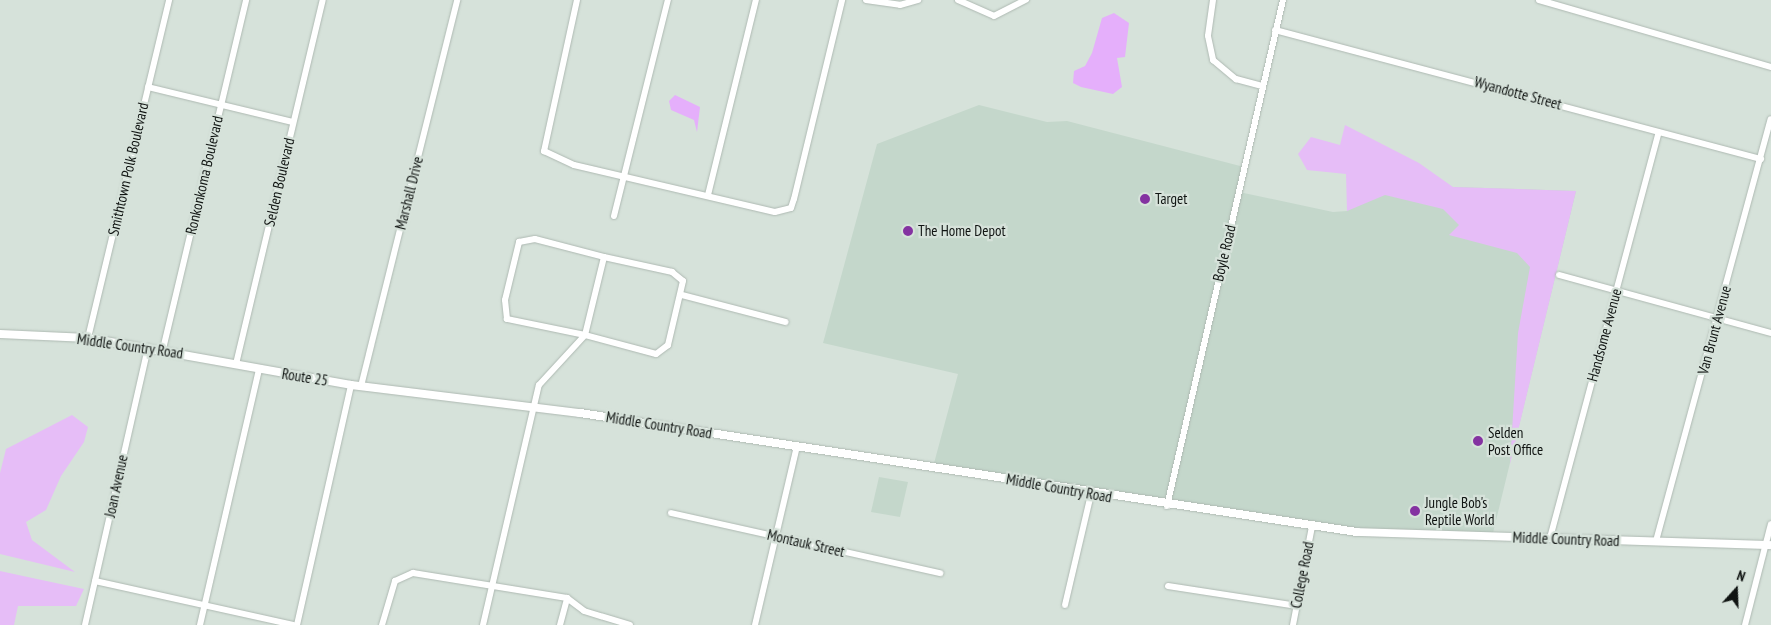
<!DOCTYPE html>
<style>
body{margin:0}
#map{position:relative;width:1771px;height:625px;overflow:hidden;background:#d6e2da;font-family:"PT Sans Narrow",sans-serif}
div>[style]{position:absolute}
.built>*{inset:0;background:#c4d7cb}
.green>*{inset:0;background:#e6bdf7}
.water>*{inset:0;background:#e5affb}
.roads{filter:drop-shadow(0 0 1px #aeb9b2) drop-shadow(0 0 1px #aeb9b2)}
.minor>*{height:6px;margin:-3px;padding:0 3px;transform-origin:3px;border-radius:3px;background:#fff}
.major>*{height:8px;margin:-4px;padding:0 4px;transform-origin:4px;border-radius:4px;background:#fff}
.dots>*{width:14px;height:14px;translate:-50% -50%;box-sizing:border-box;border:2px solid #d6e2da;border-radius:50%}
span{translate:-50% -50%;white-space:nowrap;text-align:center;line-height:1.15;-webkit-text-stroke:4.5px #d6e2da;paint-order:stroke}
.street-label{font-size:15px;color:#101412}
.poi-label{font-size:15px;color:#101412}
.left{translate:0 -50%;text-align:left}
.north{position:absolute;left:1711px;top:565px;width:50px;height:50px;-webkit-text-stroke:4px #d6e2da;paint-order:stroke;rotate:20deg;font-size:14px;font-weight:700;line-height:20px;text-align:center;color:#101412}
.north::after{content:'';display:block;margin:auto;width:18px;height:22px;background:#101412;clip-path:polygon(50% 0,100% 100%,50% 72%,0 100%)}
</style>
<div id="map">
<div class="built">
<i style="clip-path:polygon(979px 105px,1047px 122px,1067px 121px,1244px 167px,1239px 192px,1333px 212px,1347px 211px,1357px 167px,1453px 187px,1576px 191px,1492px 537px,1357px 532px,933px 467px,958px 374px,823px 343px,877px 144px)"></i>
<i style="clip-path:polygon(879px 477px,908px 482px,900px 517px,871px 512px)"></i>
</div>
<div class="green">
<i style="clip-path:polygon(1345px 125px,1419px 163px,1453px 187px,1576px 191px,1510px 464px,1518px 333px,1530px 267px,1517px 253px,1449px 235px,1459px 225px,1443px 209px,1385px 195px,1347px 211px,1346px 174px,1307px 170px,1298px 154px,1311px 137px,1340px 145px)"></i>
<i style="clip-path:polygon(72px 415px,88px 427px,84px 442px,61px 476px,46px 510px,26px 522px,32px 540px,75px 572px,0 554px,0 473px,6px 449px)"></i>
<i style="clip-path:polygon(0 571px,23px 576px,84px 589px,76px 606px,18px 606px,14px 625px,0 625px)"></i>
</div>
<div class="water">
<i style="clip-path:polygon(1114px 13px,1129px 23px,1125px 57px,1117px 58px,1122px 87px,1113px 94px,1081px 87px,1073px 83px,1074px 71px,1085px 66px,1092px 53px,1102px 18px)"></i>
<i style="clip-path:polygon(675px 95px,700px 107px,697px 132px,694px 120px,671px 110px,669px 101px)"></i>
</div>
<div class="roads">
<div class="minor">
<i style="left:577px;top:0;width:155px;rotate:102.3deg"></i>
<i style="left:544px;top:151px;width:33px;rotate:25deg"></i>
<i style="left:574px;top:165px;width:206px;rotate:13.2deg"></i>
<i style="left:775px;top:212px;width:16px;rotate:-14deg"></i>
<i style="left:791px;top:208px;width:9px;rotate:-72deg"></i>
<i style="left:794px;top:199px;width:205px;rotate:-76.4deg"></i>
<i style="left:866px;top:0;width:34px;rotate:8deg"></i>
<i style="left:900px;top:5px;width:19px;rotate:-16deg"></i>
<i style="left:958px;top:0;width:39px;rotate:24deg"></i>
<i style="left:994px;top:16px;width:36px;rotate:-27deg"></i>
<i style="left:1213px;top:0;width:36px;rotate:98deg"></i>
<i style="left:1208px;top:36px;width:25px;rotate:78deg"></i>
<i style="left:1213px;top:60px;width:30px;rotate:40deg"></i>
<i style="left:1236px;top:79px;width:27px;rotate:15deg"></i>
<i style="left:1539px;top:0;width:241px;rotate:16.1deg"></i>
<i style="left:1275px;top:30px;width:503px;rotate:14.87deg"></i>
<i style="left:148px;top:87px;width:149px;rotate:13.6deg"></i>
<i style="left:708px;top:195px;width:201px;rotate:-76.2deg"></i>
<i style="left:614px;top:216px;width:223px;rotate:-76deg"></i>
<i style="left:1559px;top:275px;width:220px;rotate:15.3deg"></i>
<i style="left:682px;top:295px;width:107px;rotate:14.6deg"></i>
<i style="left:88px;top:338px;width:348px;rotate:-76.5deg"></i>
<i style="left:163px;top:349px;width:359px;rotate:-76.6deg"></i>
<i style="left:236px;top:364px;width:374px;rotate:-76.6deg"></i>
<i style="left:361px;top:386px;width:398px;rotate:-76deg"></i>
<i style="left:1167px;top:506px;width:519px;rotate:-77.09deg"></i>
<i style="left:671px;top:513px;width:276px;rotate:12.6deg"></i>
<i style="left:1550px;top:538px;width:420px;rotate:-75deg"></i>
<i style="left:1656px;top:541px;width:437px;rotate:-74.8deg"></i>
<i style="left:95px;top:581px;width:203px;rotate:12.5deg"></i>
<i style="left:1168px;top:586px;width:131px;rotate:8.8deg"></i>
<i style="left:1065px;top:605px;width:114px;rotate:-76.8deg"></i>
<i style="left:85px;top:625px;width:285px;rotate:-77.2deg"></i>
<i style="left:200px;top:625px;width:263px;rotate:-77deg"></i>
<i style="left:297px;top:625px;width:246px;rotate:-77.3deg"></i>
<i style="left:382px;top:625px;width:46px;rotate:-73.5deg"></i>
<i style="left:395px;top:581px;width:20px;rotate:-24deg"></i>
<i style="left:413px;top:573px;width:156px;rotate:9.2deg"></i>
<i style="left:567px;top:598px;width:21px;rotate:37deg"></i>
<i style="left:584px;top:611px;width:48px;rotate:16.9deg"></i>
<i style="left:483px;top:625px;width:246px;rotate:-76.9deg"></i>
<i style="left:539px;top:385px;width:68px;rotate:-47.4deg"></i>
<i style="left:585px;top:335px;width:80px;rotate:-76.3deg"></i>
<i style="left:604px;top:257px;width:70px;rotate:12.4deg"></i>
<i style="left:672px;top:272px;width:14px;rotate:39deg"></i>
<i style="left:683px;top:281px;width:66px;rotate:103.2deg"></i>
<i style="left:668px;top:345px;width:15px;rotate:143deg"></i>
<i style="left:656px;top:354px;width:73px;rotate:-165deg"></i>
<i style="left:585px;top:335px;width:80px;rotate:-168.4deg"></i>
<i style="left:507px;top:319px;width:19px;rotate:-96deg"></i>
<i style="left:505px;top:300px;width:60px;rotate:-76.4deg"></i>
<i style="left:519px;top:242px;width:16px;rotate:-11deg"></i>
<i style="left:535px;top:239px;width:71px;rotate:14.6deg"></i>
<i style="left:560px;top:625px;width:28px;rotate:-75deg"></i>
<i style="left:755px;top:625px;width:184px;rotate:-76.8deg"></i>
<i style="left:1293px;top:625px;width:101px;rotate:-79.1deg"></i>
<i style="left:1745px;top:625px;width:104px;rotate:-75.6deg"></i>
</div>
<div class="major">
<i style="left:0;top:334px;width:88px;rotate:2.6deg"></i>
<i style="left:88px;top:338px;width:267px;rotate:10.1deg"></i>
<i style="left:351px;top:385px;width:231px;rotate:7deg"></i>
<i style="left:580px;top:413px;width:786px;rotate:8.71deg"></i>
<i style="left:1357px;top:532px;width:414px;rotate:1.8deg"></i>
</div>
</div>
<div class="dots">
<i style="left:1145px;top:199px;background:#8432a1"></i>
<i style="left:908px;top:231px;background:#8432a1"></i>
<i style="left:1478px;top:441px;background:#8432a1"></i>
<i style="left:1415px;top:511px;background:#8432a1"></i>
</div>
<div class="street-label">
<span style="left:1518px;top:93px;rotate:15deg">Wyandotte Street</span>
<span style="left:128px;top:169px;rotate:-77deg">Smithtown Polk Boulevard</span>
<span style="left:204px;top:175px;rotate:-77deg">Ronkonkoma Boulevard</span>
<span style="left:279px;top:182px;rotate:-77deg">Selden Boulevard</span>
<span style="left:409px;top:193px;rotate:-76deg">Marshall Drive</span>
<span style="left:1224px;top:253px;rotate:-77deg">Boyle Road</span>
<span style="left:1714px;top:330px;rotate:-75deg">Van Brunt Avenue</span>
<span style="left:1604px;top:335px;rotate:-75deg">Handsome Avenue</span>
<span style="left:130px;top:346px;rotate:8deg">Middle Country Road</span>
<span style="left:305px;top:377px;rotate:9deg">Route 25</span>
<span style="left:659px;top:425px;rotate:9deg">Middle Country Road</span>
<span style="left:116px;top:486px;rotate:-78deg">Joan Avenue</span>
<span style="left:1059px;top:488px;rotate:10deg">Middle Country Road</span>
<span style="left:1566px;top:539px;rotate:2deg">Middle Country Road</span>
<span style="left:806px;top:543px;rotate:13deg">Montauk Street</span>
<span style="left:1302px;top:575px;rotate:-79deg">College Road</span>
</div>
<div class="poi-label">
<span class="left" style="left:1155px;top:199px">Target</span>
<span class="left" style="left:918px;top:231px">The Home Depot</span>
<span class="left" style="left:1488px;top:441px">Selden<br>Post Office</span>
<span class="left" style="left:1425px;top:511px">Jungle Bob's<br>Reptile World</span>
</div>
<div class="north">N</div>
</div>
